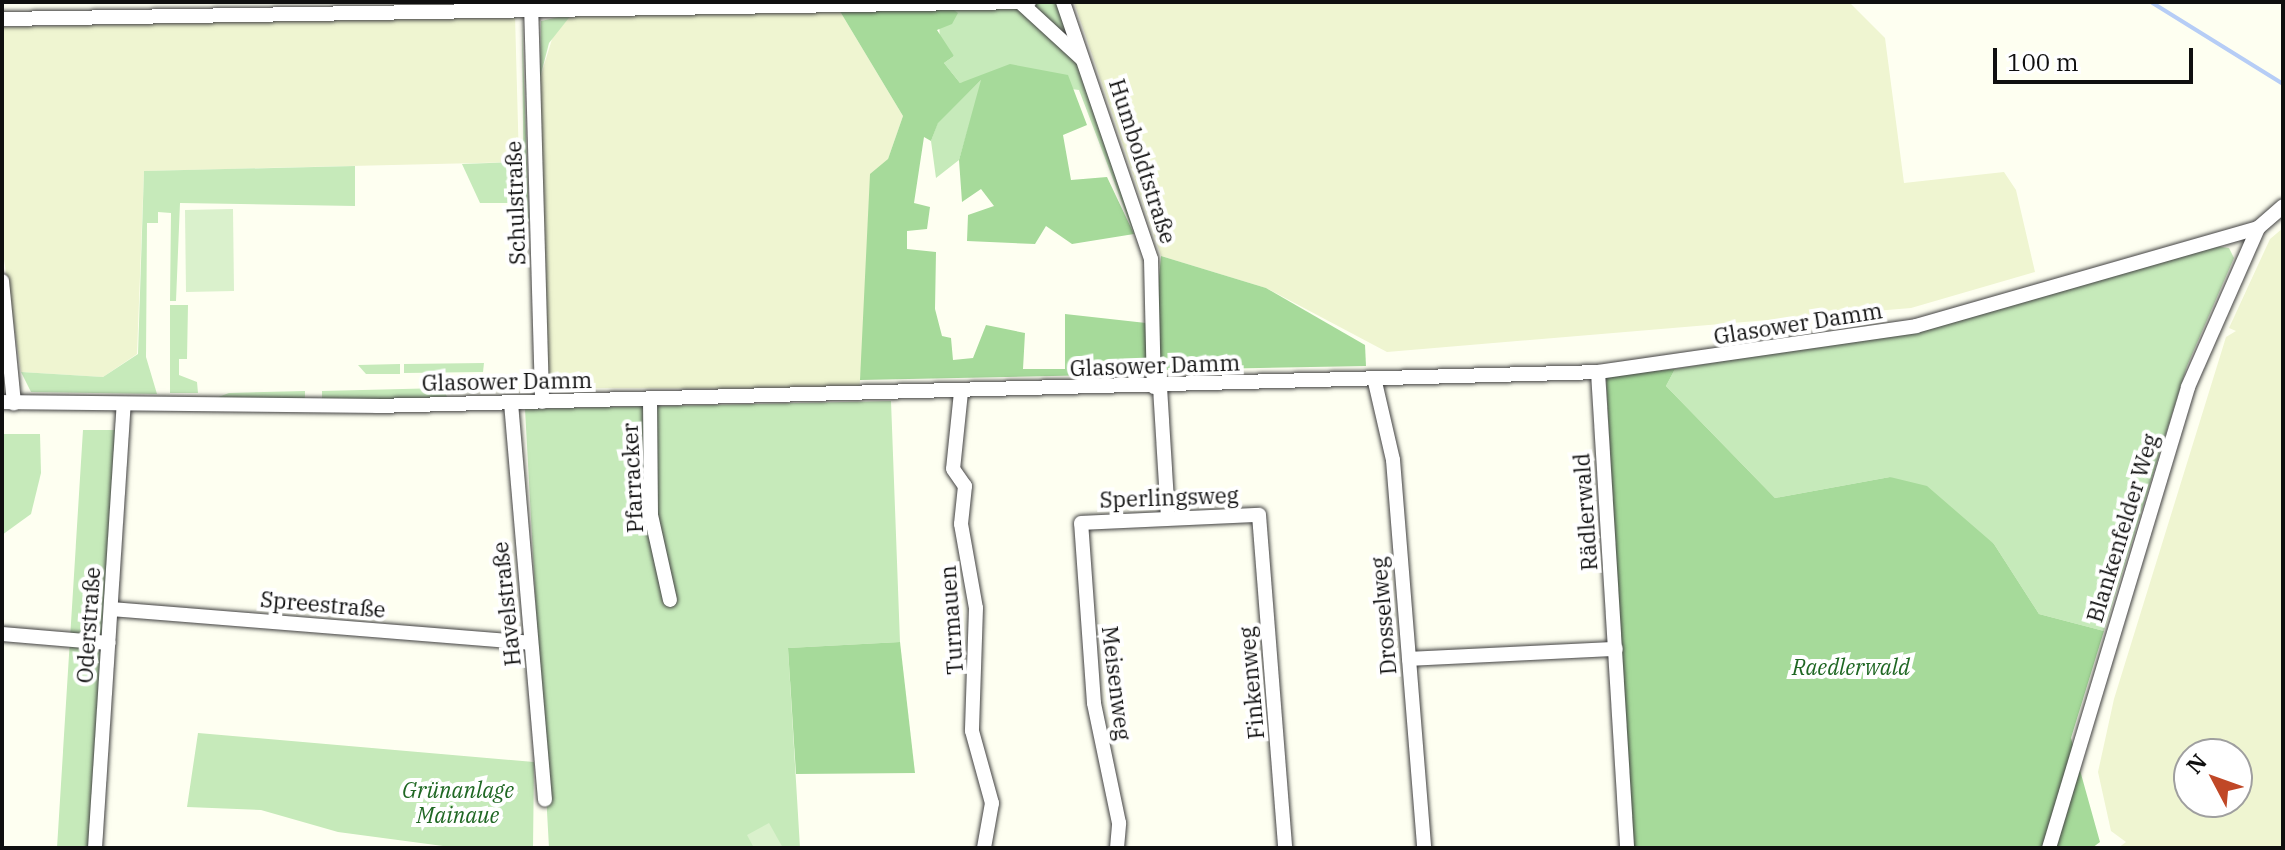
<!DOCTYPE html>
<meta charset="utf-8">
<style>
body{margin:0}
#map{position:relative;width:2285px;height:850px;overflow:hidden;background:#fefff1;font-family:"IBM Plex Serif",serif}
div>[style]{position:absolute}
.farmland>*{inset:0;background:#eff5d1}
.green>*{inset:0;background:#c6eaba}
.forest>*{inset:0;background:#a6da9a}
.pitch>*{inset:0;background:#daf1cc}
.stream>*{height:4px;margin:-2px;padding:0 2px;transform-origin:2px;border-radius:2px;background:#b6cdf6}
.roads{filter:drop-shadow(0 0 2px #424242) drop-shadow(0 0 2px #424242)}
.minor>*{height:14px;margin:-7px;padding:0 7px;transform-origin:7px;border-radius:7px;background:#fff}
span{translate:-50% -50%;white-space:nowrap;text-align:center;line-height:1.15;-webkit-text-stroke:8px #fff;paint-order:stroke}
.street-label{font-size:22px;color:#0f0f0f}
.park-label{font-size:22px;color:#1f6723;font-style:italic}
.frame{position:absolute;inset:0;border:4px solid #0f0f0f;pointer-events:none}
.north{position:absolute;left:2173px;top:738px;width:80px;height:80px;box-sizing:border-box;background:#fff;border:2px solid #9f9f9f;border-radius:50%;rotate:311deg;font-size:22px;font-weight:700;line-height:32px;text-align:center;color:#0f0f0f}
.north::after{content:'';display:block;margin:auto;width:28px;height:36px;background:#c04827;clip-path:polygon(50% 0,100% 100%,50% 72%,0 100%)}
.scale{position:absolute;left:1993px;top:48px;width:200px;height:36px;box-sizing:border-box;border:4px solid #0f0f0f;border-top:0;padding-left:10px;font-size:24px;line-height:28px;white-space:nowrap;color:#0f0f0f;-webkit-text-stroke:6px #fff;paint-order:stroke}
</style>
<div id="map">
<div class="farmland">
<i style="clip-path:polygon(1074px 2px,1849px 2px,1885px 38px,1904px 183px,2004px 172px,2016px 190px,2035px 272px,1911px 308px,1387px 352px,1266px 288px,1161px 256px)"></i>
<i style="clip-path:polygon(838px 8px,903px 116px,888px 159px,859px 389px,549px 388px,540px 78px,553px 36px,572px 14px)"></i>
<i style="clip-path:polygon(515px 15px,519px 162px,144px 171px,137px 354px,103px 377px,21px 372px,2px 246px,2px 27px)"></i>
<i style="clip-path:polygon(evenodd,2283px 228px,2283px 848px,2118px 848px,2126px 842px,2111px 831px,2098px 772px,2114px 699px,2226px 337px,2236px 331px,2229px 328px,2270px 239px,2283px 228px,2237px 754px,2237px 802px,2189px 802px,2189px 754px,2237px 754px)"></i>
</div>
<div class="green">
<i style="clip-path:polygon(1041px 2px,1057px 2px,1136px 216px,1134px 234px,1079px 90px,983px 78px,959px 160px,936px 178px,931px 141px,938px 122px,982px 79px,960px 83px,944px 63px,954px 56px,940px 41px,939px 23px,950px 7px)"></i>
<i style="clip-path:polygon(572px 14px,549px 43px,540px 78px,541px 21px)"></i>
<i style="clip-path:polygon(522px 22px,529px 221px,524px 226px)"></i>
<i style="clip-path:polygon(519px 162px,519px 203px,480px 203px,462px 164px)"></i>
<i style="clip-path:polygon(355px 166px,355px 206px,180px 203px,176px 301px,170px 301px,171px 213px,158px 212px,158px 223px,147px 223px,146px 357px,157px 394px,31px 392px,21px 372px,103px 377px,138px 354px,144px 171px)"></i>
<i style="clip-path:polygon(2215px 246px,2229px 248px,2234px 258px,2187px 366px,2104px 631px,2039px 614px,1994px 544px,1890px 477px,1775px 498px,1666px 386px,1675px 369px,1923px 328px)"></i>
<i style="clip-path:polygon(170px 305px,188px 305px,187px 359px,179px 359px,179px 375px,197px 382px,198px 393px,170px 393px)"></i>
<i style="clip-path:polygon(484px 363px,483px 372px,404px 373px,404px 364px)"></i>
<i style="clip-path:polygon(400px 364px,400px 374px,366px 374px,358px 365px)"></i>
<i style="clip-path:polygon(443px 388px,448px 399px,322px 401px,322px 391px)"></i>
<i style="clip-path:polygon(305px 391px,305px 402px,213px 399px,229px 393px)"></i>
<i style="clip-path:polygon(891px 401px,900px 642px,788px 648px,800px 848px,549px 848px,525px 409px)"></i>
<i style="clip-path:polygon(83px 430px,117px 430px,90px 848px,57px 848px)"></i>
<i style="clip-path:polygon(2px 434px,40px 434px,41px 473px,31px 514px,2px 535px)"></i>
<i style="clip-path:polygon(198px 733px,534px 762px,533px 848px,458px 848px,338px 832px,261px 810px,187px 807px)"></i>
</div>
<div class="forest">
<i style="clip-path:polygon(950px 7px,958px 13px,952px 24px,937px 30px,954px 56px,944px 63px,960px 83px,1010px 64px,1068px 75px,1087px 125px,1063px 135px,1071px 180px,1107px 177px,1134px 234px,1072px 244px,1046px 226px,1035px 244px,967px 241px,968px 215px,994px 206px,981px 189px,962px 202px,959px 160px,981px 80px,938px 123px,931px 141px,924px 137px,914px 203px,930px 207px,927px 229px,907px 231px,907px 249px,936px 252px,935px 309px,942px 336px,951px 338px,953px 360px,973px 358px,986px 325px,1025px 333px,1023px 369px,1065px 369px,1065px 314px,1146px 323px,1148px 374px,860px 380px,870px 174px,888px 159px,903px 116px,838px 8px)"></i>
<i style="clip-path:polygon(1161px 256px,1266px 288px,1365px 345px,1366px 366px,1160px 370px,1153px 344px)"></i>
<i style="clip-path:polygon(1675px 369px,1666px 386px,1775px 498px,1890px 477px,1927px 486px,1994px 544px,2039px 614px,2104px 631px,2071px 738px,2100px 842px,2092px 848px,1632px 848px,1606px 376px)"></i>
<i style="clip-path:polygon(900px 642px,915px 773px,796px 774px,788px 648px)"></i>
</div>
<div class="pitch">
<i style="clip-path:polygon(233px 209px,234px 291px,186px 292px,185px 210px)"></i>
<i style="clip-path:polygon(769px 823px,783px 848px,754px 848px,747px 835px)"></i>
</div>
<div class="stream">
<i style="left:2151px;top:2px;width:155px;rotate:31.8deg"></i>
</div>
<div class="roads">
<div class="minor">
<i style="left:1063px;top:2px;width:272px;rotate:71.1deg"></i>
<i style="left:1151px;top:259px;width:128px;rotate:88.7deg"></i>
<i style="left:531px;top:3px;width:399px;rotate:88.4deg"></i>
<i style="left:1021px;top:3px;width:83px;rotate:42.6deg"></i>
<i style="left:2px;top:19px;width:1027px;rotate:-0.95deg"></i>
<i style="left:2px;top:281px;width:123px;rotate:84.4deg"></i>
<i style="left:1598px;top:372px;width:477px;rotate:86.5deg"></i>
<i style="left:1375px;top:382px;width:80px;rotate:77deg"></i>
<i style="left:1393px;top:460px;width:389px;rotate:85.4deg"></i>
<i style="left:1160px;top:387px;width:130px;rotate:86.5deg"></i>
<i style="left:961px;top:392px;width:77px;rotate:95.9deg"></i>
<i style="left:953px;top:469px;width:21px;rotate:55deg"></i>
<i style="left:965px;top:486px;width:38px;rotate:96deg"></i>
<i style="left:961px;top:524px;width:85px;rotate:79.9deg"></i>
<i style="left:976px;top:608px;width:123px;rotate:91.9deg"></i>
<i style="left:972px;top:731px;width:75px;rotate:74.5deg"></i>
<i style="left:992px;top:803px;width:46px;rotate:100.1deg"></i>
<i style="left:650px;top:400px;width:115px;rotate:89.5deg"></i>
<i style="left:651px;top:515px;width:87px;rotate:77.4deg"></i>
<i style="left:2px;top:402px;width:374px;rotate:0.6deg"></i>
<i style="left:376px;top:406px;width:1222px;rotate:-1.59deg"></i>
<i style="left:1598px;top:372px;width:321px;rotate:-8.2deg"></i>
<i style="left:1916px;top:326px;width:356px;rotate:-16deg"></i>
<i style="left:2258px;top:228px;width:33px;rotate:-41deg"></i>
<i style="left:511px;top:403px;width:398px;rotate:85.1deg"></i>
<i style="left:111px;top:609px;width:420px;rotate:4.6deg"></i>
<i style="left:2px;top:634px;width:107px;rotate:4.8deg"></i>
<i style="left:1409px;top:659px;width:207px;rotate:-2.8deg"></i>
<i style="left:95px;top:848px;width:444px;rotate:-86.3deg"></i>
<i style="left:1117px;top:848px;width:25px;rotate:-85deg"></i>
<i style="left:1119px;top:823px;width:123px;rotate:-101.8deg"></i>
<i style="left:1094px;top:703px;width:180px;rotate:-94.1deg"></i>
<i style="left:1081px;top:523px;width:178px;rotate:-2.6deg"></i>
<i style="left:1259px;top:515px;width:334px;rotate:85.5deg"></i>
<i style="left:2049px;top:848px;width:481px;rotate:-73.2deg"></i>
<i style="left:2188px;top:387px;width:174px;rotate:-66.2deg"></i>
</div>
</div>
<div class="street-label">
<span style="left:1143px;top:161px;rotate:72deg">Humboldtstraße</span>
<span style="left:515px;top:203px;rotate:-92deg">Schulstraße</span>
<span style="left:1798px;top:323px;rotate:-9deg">Glasower Damm</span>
<span style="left:1155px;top:365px;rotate:-2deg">Glasower Damm</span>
<span style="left:507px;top:381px;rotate:-1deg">Glasower Damm</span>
<span style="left:632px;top:478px;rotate:-93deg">Pfarracker</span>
<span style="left:1169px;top:497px;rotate:-2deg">Sperlingsweg</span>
<span style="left:1585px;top:512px;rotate:-94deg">Rädlerwald</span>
<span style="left:2122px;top:528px;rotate:-73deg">Blankenfelder Weg</span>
<span style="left:323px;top:604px;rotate:5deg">Spreestraße</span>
<span style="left:506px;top:604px;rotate:-96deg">Havelstraße</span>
<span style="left:1383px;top:616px;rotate:-95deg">Drosselweg</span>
<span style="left:951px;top:620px;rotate:-94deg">Turmauen</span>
<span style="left:88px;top:625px;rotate:-86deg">Oderstraße</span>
<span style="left:1117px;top:683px;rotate:83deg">Meisenweg</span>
<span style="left:1251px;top:683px;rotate:-95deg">Finkenweg</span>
</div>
<div class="park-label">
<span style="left:1851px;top:667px">Raedlerwald</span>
<span style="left:458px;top:802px">Grünanlage<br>Mainaue</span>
</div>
<div class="frame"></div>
<div class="north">N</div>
<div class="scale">100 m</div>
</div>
